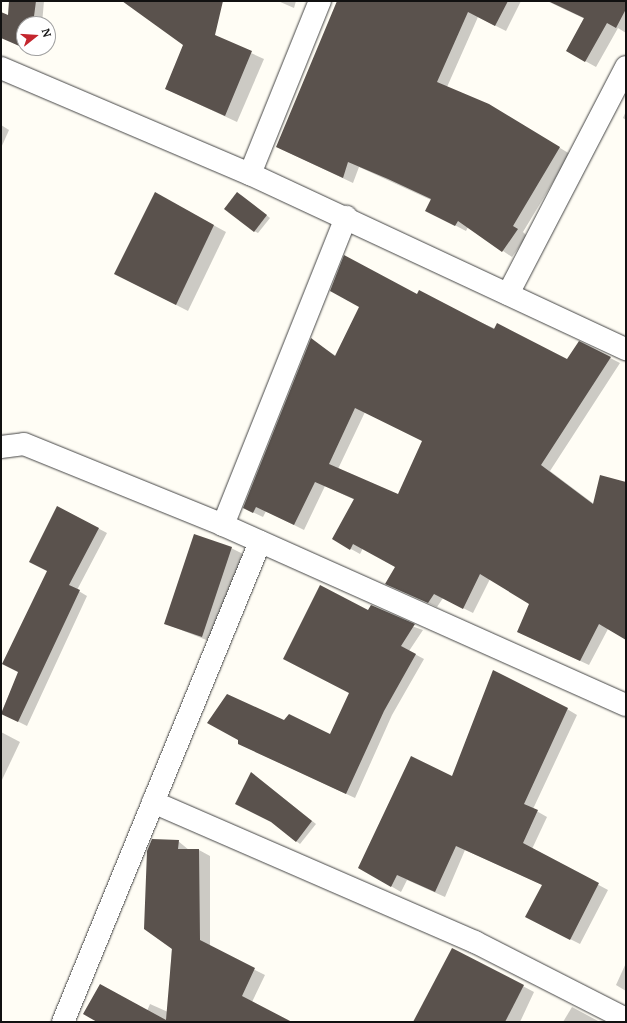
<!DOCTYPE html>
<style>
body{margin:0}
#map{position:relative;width:627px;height:1023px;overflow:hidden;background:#fffdf5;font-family:"PT Serif",serif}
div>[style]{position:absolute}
.shadow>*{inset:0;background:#0003}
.building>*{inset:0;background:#5a524d}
.roads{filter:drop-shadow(0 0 1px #444) drop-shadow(0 0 1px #444)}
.street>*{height:22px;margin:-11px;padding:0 11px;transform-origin:11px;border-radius:11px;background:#fff}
span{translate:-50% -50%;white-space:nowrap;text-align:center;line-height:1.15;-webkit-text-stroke:4px #fff;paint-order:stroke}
.frame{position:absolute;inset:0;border:2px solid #111;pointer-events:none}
.north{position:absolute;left:16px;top:16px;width:40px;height:40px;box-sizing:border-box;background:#fff;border:1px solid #a0a0a0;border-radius:50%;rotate:73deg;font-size:11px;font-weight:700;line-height:16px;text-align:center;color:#111}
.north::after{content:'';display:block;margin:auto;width:14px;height:18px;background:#c4262e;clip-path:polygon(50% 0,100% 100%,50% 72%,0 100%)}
</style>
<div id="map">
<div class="shadow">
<i style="clip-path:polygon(10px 1px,44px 1px,42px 24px,24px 24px,24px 48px,45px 48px,41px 56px,19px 46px,11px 41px)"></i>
<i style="clip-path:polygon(278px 1px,296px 1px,294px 8px)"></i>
<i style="clip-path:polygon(338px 1px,521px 1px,506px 31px,478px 17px,447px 87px,489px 105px,570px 154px,523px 232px,527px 236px,512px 257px,468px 227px,466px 231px,437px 216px,431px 200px,359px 167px,353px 183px,277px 147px)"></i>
<i style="clip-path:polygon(547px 1px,626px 1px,626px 33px,618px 28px,596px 67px,567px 51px,585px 19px)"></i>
<i style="clip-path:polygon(192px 26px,264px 59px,237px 122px,166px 89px)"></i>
<i style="clip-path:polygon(626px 111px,626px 120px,623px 118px)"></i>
<i style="clip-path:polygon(1px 125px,9px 130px,1px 148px)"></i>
<i style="clip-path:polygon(155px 193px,226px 232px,188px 311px,127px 280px)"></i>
<i style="clip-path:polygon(241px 195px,270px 218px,258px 233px,254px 231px)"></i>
<i style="clip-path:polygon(evenodd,417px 295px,568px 360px,579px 342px,620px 363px,550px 471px,594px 504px,626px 483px,626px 639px,608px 629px,589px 665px,518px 632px,530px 604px,490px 579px,473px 613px,443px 598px,437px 607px,395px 588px,396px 567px,363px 548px,360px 554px,333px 539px,355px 500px,325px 486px,304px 530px,266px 511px,263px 517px,244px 508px,311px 340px,336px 356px,417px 295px,365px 412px,423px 441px,399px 495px,338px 469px,365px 412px)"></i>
<i style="clip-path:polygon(58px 507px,107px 533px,77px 590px,87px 596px,27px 726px,1px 713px,19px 672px,49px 571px)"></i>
<i style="clip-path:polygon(231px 548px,243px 554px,214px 643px,166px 624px)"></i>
<i style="clip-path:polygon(369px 611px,423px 630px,409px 651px,424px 659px,392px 715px,355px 798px,239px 744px,284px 721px,331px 735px,350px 693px)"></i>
<i style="clip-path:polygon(567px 709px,577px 715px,533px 809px,547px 817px,532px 849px,608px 890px,580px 944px,536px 922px,543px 885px,465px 850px,445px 897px,407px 880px,401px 892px,360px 868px,453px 778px)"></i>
<i style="clip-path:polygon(1px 732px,20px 742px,1px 782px)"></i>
<i style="clip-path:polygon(252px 773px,316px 824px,300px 844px,296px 841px)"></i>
<i style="clip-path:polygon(178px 841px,189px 850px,199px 850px,210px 856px,210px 947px,265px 975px,252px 1002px,290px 1022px,99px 1022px,147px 1011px,150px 1004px,168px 1012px)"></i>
<i style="clip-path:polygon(453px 949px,534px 992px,520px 1022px,416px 1022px)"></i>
<i style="clip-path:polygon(626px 963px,626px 991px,616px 985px)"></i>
<i style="clip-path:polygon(572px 1007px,600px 1022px,563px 1022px)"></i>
</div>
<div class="building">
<i style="clip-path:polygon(9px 1px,36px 1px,33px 24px,24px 24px,24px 48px,35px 48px,33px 52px,1px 38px,1px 12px,8px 15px)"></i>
<i style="clip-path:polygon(122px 1px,223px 1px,215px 35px,252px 51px,225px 116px,165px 89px,183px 45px)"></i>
<i style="clip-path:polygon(337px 1px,508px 1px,495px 26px,468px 12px,437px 82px,489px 104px,560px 147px,513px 226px,518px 229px,502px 252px,458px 221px,455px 226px,425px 211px,431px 199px,388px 179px,348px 162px,343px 178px,276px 147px)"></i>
<i style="clip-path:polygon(548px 1px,626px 1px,626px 9px,616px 28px,607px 23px,585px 62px,566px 51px,584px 18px)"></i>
<i style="clip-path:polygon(155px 192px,214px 225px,176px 305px,114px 274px)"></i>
<i style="clip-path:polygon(237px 192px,267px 215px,254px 232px,224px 209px)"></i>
<i style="clip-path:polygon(evenodd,344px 255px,417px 294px,419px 290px,494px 329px,497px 323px,567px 359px,579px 341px,611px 357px,541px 465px,593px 504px,600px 475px,626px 482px,626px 640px,599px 624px,580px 661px,517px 632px,529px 604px,480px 574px,463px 609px,434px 594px,428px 603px,385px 584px,395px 567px,353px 544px,350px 550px,332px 539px,354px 499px,315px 482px,294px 525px,256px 507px,253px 513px,243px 508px,311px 338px,335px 356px,359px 307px,330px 291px,344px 255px,355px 408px,422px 441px,398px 494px,329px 464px,355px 408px)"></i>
<i style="clip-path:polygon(57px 506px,99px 528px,69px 585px,80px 590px,18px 722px,1px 714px,18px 672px,2px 664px,47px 571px,29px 562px)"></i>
<i style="clip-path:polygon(194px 534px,232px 547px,202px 637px,164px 624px)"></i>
<i style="clip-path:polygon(320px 585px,368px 610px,371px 605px,415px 624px,401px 646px,416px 654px,384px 711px,346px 794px,238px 744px,238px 740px,207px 723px,227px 694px,284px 720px,289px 714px,330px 734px,349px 693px,283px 659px)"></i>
<i style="clip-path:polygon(493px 670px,568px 708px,524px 804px,538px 810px,523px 843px,599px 883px,570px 940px,525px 917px,542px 885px,456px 846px,435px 892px,397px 875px,391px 887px,358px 868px,411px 756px,452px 776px)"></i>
<i style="clip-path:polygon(251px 772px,312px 821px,296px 842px,271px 822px,235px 804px)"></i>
<i style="clip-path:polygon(152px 839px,179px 840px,178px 849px,199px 849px,200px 940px,255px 968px,242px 996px,292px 1022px,97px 1022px,83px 1014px,100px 984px,166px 1020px,172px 949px,144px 929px,147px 851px)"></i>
<i style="clip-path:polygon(452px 948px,524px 985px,505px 1022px,413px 1022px)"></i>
</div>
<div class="roads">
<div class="street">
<i style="left:1px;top:68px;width:271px;rotate:23.1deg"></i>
<i style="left:250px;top:174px;width:415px;rotate:25deg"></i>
<i style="left:250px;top:174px;width:187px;rotate:-68deg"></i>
<i style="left:508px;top:294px;width:256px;rotate:-62.5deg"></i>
<i style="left:1px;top:447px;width:23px;rotate:-7deg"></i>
<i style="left:24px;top:444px;width:215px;rotate:22.1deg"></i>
<i style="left:223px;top:525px;width:441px;rotate:24.1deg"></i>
<i style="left:223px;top:525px;width:332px;rotate:-68.2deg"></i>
<i style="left:153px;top:802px;width:351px;rotate:23.5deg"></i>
<i style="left:475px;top:942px;width:169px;rotate:27deg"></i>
<i style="left:63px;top:1022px;width:519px;rotate:-67.69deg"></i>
</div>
</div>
<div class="frame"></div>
<div class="north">N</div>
</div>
